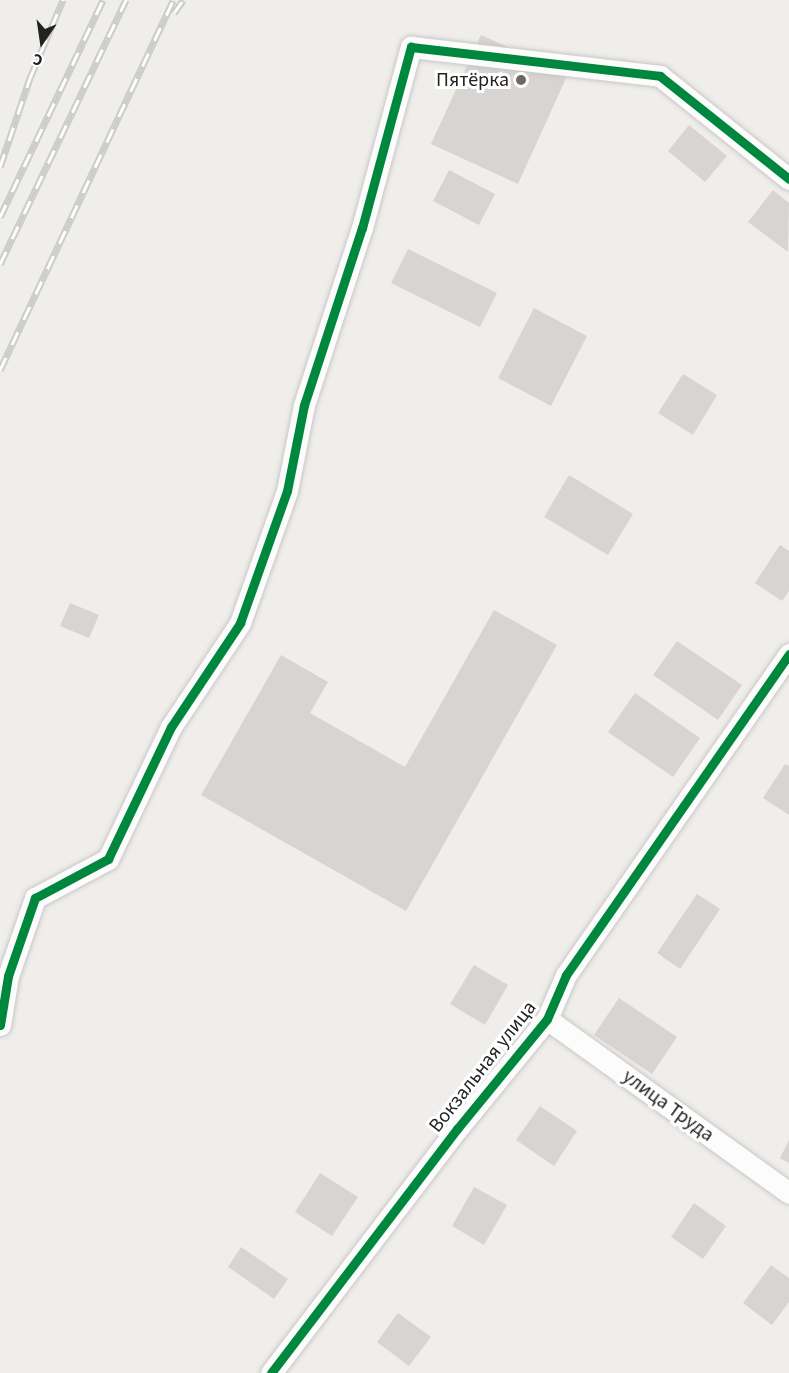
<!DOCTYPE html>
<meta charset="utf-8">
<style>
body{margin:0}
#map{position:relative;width:789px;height:1373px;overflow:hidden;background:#f0eeeb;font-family:"Source Sans 3",sans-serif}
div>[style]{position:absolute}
.building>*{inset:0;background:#d7d4d2}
.roads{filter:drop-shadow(0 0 2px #c9c8c7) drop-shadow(0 0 2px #c9c8c7)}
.street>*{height:21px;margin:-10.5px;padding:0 10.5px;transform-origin:10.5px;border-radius:10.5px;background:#fdfcfc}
.rail>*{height:7px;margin-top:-3.5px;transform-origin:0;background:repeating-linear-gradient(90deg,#fff 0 14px,#ccc 0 28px);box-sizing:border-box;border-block:2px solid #ccc}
.cycleway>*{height:9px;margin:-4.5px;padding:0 4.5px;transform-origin:4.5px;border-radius:4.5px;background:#00873e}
.dots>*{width:16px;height:16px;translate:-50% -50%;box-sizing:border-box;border:3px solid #fff;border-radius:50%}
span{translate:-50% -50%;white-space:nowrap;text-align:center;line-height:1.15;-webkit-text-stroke:6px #fff;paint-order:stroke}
.poi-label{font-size:20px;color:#222}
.right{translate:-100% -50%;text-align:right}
.street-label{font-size:20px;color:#222}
.north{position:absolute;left:12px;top:12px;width:60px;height:60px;-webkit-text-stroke:4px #fff;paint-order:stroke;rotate:193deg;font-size:16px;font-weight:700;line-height:24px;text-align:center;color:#222}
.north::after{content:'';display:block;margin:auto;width:21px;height:27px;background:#222;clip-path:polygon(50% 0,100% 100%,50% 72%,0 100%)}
</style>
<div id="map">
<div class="building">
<i style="clip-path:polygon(481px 35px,568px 74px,518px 184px,431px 144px)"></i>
<i style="clip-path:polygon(689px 125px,727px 156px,705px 182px,668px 151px)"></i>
<i style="clip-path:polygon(449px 170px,495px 194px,479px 225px,433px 201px)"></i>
<i style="clip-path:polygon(773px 190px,789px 203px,788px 252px,748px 222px)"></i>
<i style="clip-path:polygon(408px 249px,497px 293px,480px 327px,391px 283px)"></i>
<i style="clip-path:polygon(534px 308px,587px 336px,551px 406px,498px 378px)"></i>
<i style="clip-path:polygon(683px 374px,717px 395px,693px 435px,658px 413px)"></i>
<i style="clip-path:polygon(569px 475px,633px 514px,608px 555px,544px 517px)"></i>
<i style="clip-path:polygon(780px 545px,789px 551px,789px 591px,782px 601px,755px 583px)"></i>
<i style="clip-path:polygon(70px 603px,99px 615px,89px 638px,60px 626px)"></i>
<i style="clip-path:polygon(494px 610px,557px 645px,406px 911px,201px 795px,281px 655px,328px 682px,310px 713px,405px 767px)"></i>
<i style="clip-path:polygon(677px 641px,742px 685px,718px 720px,653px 675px)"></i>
<i style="clip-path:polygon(635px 693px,700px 738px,673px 777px,608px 732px)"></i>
<i style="clip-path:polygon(785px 764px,789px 766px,789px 815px,763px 798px)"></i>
<i style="clip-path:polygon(697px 894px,720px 909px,680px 969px,657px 953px)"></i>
<i style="clip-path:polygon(474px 965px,508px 985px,485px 1025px,450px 1004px)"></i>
<i style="clip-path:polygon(619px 998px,677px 1037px,652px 1074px,594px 1035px)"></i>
<i style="clip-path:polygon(540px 1106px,577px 1131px,554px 1166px,516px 1140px)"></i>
<i style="clip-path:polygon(789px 1140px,789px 1163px,780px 1158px)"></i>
<i style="clip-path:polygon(320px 1173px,358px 1197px,332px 1236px,295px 1212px)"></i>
<i style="clip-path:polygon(474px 1187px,507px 1205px,484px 1245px,452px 1226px)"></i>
<i style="clip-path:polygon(694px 1203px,726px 1226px,703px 1259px,671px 1237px)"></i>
<i style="clip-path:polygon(241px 1247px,288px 1279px,274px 1299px,228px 1267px)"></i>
<i style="clip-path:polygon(771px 1265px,789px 1278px,789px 1302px,772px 1325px,743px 1303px)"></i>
<i style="clip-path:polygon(398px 1313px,431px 1337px,409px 1366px,377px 1342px)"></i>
</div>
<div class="roads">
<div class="street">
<i style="left:547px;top:1019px;width:298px;rotate:35.7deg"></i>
<i style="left:0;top:1025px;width:50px;rotate:-80.7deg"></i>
<i style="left:8px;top:976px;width:83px;rotate:-70.9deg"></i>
<i style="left:35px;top:898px;width:83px;rotate:-28.1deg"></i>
<i style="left:108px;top:859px;width:146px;rotate:-64.5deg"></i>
<i style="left:171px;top:727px;width:125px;rotate:-56.4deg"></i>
<i style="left:240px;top:623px;width:140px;rotate:-70.4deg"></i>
<i style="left:287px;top:491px;width:88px;rotate:-78.8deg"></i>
<i style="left:304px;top:405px;width:186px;rotate:-71.9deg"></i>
<i style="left:362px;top:228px;width:188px;rotate:-74.9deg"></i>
<i style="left:411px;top:47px;width:251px;rotate:6.6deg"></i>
<i style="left:660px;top:76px;width:165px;rotate:38.6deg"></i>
<i style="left:271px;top:1373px;width:307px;rotate:-52.7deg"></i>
<i style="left:457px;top:1129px;width:142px;rotate:-50.7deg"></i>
<i style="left:547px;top:1019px;width:48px;rotate:-66.6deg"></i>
<i style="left:566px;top:975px;width:391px;rotate:-55.2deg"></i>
</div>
</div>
<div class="rail">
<i style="left:174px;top:13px;width:16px;rotate:-55deg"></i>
<i style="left:0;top:167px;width:94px;rotate:-71.4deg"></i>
<i style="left:30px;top:78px;width:85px;rotate:-67.1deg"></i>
<i style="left:0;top:217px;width:240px;rotate:-64.6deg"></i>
<i style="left:0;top:264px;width:293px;rotate:-64.5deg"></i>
<i style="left:0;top:370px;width:408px;rotate:-64.9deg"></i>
</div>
<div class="cycleway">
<i style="left:0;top:1025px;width:50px;rotate:-80.7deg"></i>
<i style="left:8px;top:976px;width:83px;rotate:-70.9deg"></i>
<i style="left:35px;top:898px;width:83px;rotate:-28.1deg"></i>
<i style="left:108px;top:859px;width:146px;rotate:-64.5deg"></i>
<i style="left:171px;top:727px;width:125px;rotate:-56.4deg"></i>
<i style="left:240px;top:623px;width:140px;rotate:-70.4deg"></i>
<i style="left:287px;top:491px;width:88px;rotate:-78.8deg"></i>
<i style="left:304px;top:405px;width:186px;rotate:-71.9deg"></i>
<i style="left:362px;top:228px;width:188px;rotate:-74.9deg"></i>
<i style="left:411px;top:47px;width:251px;rotate:6.6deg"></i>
<i style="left:660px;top:76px;width:165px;rotate:38.6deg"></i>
<i style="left:271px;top:1373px;width:307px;rotate:-52.7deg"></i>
<i style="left:457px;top:1129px;width:142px;rotate:-50.7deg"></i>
<i style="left:547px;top:1019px;width:48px;rotate:-66.6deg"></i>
<i style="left:566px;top:975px;width:391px;rotate:-55.2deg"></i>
</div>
<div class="dots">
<i style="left:521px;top:80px;background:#6a6968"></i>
</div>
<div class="poi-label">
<span class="right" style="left:509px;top:80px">Пятёрка</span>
</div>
<div class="street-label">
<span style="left:483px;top:1067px;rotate:-52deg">Вокзальная улица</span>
<span style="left:668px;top:1106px;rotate:36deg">улица Труда</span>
</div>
<div class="north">С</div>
</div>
